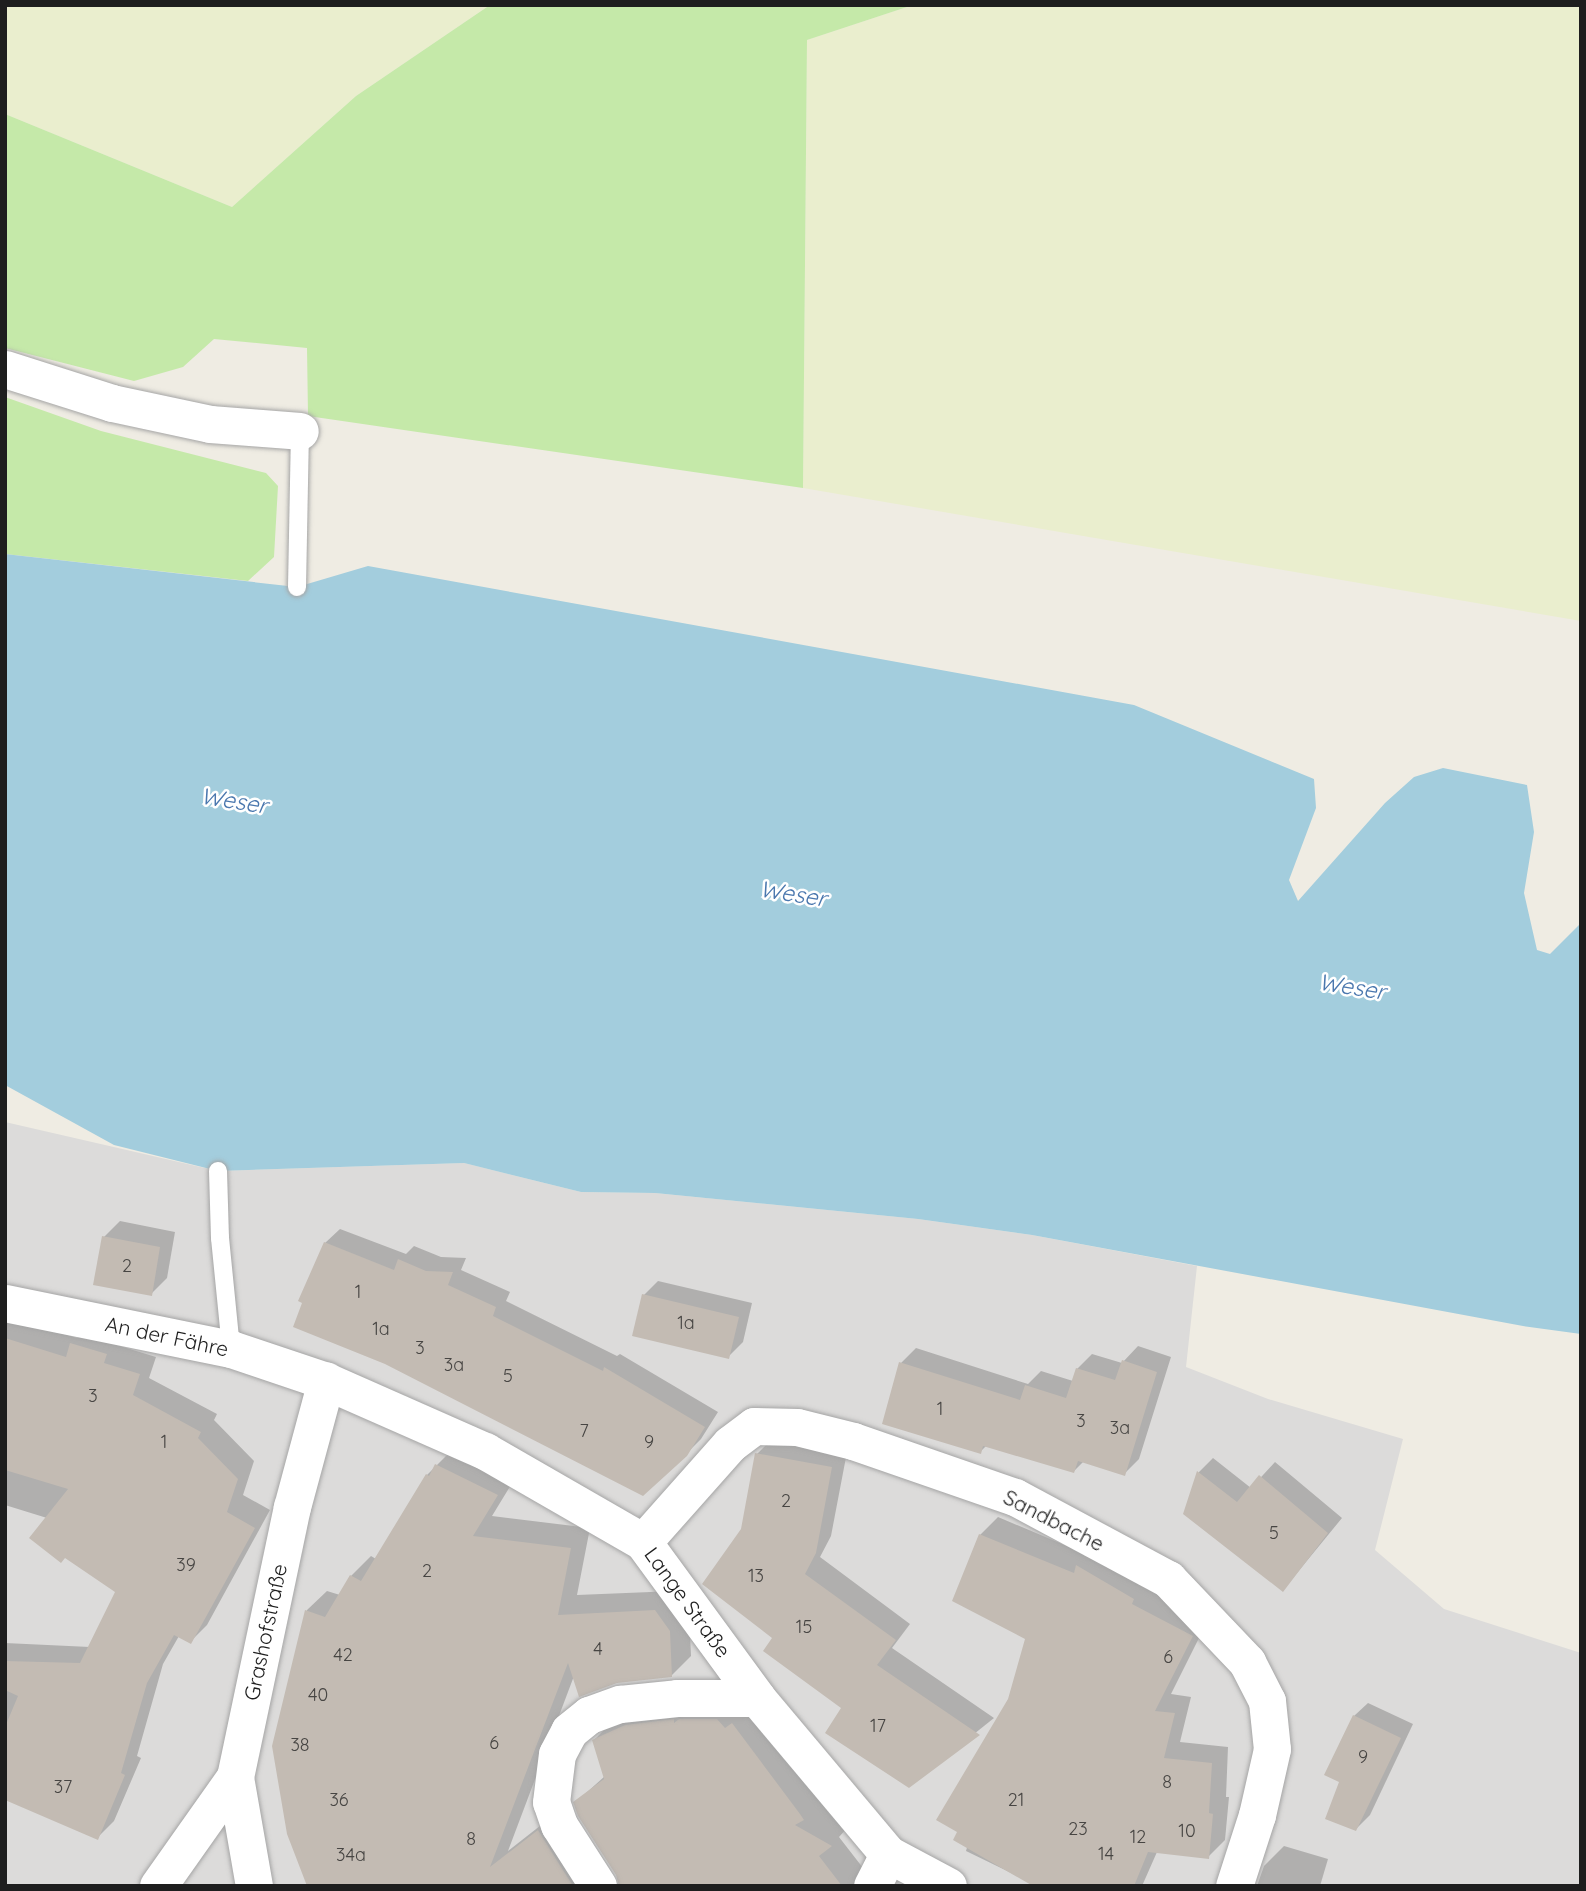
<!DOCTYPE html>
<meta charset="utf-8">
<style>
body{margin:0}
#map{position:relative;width:1586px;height:1891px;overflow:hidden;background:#efece3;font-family:Quicksand,sans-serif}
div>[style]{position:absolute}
.residential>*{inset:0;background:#dcdbda}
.farmland>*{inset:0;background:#eaeece}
.grass>*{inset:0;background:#c5e9a9}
.water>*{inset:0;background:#a3cddd}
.shadow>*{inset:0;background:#0003}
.building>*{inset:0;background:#c3bbb3}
.roads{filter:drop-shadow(0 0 2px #a5a5a5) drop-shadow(0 0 2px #a5a5a5)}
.service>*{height:18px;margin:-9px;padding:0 9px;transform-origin:9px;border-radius:9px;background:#fff}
.minor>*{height:37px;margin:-18.5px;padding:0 18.5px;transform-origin:18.5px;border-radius:18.5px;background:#fff}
span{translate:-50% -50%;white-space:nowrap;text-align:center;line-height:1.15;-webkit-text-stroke:5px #fff;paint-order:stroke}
.number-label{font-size:18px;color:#474543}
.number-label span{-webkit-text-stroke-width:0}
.street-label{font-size:21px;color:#1e1e1e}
.water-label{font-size:23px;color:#4a77ae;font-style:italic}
.frame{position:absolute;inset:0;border:7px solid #1e1e1e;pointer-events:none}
</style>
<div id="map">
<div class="residential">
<i style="clip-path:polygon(5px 1122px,218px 1171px,464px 1163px,581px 1192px,655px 1193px,918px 1219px,1032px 1235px,1197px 1266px,1186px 1367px,1268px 1399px,1403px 1439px,1375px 1550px,1444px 1609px,1581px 1653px,1581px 1886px,5px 1886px)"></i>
</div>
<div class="farmland">
<i style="clip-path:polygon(5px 5px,490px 5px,356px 96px,232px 207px,5px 114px)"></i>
<i style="clip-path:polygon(913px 5px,1581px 5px,1581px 621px,803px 488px,807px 40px)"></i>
</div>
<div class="grass">
<i style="clip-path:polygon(490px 5px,913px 5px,807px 40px,803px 488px,308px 416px,307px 348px,214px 339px,183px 367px,134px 381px,5px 348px,5px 114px,232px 207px,356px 96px)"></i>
<i style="clip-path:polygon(5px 397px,101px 431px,266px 473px,278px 486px,274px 557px,248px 581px,5px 554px)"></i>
</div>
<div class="water">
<i style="clip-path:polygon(5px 554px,297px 587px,368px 566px,1134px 705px,1314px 779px,1316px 808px,1289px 880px,1298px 901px,1385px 803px,1414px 777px,1443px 768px,1527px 785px,1534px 832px,1524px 893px,1537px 950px,1550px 954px,1581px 923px,1581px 1334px,1523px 1326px,1032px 1235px,918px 1219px,655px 1193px,581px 1192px,464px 1163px,218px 1171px,114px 1145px,5px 1085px)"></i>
</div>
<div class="shadow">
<i style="clip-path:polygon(120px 1221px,175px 1232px,167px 1278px,151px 1294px,104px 1237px)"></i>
<i style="clip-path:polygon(340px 1229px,406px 1254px,414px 1246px,441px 1257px,466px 1258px,461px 1270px,510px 1292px,506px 1301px,617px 1356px,620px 1354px,718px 1412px,701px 1439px,686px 1454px,325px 1243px)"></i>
<i style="clip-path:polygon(658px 1281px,752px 1303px,743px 1342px,728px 1357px,644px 1295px)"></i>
<i style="clip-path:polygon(5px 1317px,77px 1338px,89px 1327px,123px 1337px,120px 1346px,156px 1357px,149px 1378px,217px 1414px,214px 1420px,254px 1461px,243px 1495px,270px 1510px,207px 1625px,190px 1642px,179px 1636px,163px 1664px,137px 1756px,141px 1758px,114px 1821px,97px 1838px,5px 1798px,5px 1643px,90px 1647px,118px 1591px,47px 1518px,5px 1505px)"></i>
<i style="clip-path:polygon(1138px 1346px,1171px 1357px,1139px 1459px,1124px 1474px,1084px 1461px,1074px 1471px,987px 1445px,980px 1452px,901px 1363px,916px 1348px,1028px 1384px,1041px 1371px,1073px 1381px,1077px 1369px,1092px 1354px,1122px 1363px)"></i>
<i style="clip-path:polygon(773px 1438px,847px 1452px,831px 1536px,820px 1557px,910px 1624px,892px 1648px,994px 1718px,909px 1786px,844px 1708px,774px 1637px,743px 1530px,757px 1454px)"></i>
<i style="clip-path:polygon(457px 1445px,517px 1475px,492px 1516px,590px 1528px,577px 1595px,675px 1591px,689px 1610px,691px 1656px,671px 1676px,574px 1676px,508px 1851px,559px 1811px,610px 1886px,309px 1886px,274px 1746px,307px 1610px,327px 1591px,340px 1595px,351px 1576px,371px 1556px,376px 1559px,427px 1475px)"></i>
<i style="clip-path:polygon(1213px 1458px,1251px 1488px,1275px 1462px,1342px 1518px,1283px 1590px,1185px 1513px,1199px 1472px)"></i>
<i style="clip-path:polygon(998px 1517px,1088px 1555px,1209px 1618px,1171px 1694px,1191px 1697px,1180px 1742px,1228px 1747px,1226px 1797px,1229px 1797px,1225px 1840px,1208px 1857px,1157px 1852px,1142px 1886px,1038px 1886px,966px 1851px,1027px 1638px,954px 1600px,980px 1535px)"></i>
<i style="clip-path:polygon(738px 1700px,849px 1826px,839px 1837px,877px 1886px,621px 1886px,618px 1875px,575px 1803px,605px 1776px,594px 1740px,614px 1720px)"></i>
<i style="clip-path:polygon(1368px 1703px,1413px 1724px,1370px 1815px,1356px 1829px,1341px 1781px,1354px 1716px)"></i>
<i style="clip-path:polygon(1284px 1846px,1328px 1859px,1320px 1886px,1257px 1886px,1264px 1866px)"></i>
</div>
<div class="building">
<i style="clip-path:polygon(102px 1236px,160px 1247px,152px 1296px,93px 1285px)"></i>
<i style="clip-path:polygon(324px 1242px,394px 1270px,398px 1259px,426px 1271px,453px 1272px,448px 1285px,496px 1307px,493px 1316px,603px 1371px,604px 1367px,705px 1427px,687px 1456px,643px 1496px,385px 1364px,293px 1327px,302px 1303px,298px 1301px)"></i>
<i style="clip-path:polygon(642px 1294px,739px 1317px,729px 1359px,632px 1336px)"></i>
<i style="clip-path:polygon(5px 1338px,66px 1357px,70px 1343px,107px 1354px,104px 1363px,140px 1374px,133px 1395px,201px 1432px,198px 1438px,238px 1479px,227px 1512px,255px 1528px,191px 1644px,174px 1635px,147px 1683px,121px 1773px,125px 1775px,98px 1840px,5px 1800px,5px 1727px,18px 1696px,5px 1690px,5px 1661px,80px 1663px,115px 1592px,65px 1558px,61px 1563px,29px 1538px,68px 1489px,5px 1470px)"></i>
<i style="clip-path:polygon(1122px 1360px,1157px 1372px,1125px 1476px,1078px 1461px,1074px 1473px,983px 1446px,981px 1454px,882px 1424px,899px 1362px,1020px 1400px,1025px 1385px,1066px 1398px,1076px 1368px,1115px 1380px)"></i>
<i style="clip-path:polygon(755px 1453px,832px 1467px,816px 1553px,805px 1574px,896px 1640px,877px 1665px,980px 1735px,909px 1788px,825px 1733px,841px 1708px,763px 1651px,772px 1638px,702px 1584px,741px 1529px)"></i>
<i style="clip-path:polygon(435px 1464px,498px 1495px,473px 1536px,571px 1548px,558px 1615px,655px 1610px,670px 1631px,672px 1677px,617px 1683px,579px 1697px,568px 1663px,490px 1867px,538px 1830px,573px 1886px,307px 1886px,287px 1834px,272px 1746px,305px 1610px,325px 1617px,350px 1575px,361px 1581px,426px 1474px,429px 1476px)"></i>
<i style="clip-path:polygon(1197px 1471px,1237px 1502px,1259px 1475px,1328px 1533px,1283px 1592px,1183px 1514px)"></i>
<i style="clip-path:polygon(979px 1534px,1074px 1573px,1076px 1565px,1134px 1599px,1132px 1604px,1193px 1636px,1155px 1711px,1175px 1713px,1164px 1758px,1212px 1763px,1209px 1813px,1213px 1814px,1209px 1859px,1148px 1852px,1134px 1886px,1033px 1886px,953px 1840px,957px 1832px,936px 1820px,1008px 1699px,1025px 1639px,952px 1601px)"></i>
<i style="clip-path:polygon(1353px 1715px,1401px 1738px,1356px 1831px,1325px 1819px,1339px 1782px,1324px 1775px)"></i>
<i style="clip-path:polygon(674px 1719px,674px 1723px,679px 1719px,717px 1719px,725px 1728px,732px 1723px,800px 1814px,804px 1820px,795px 1825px,832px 1846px,819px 1856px,842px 1886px,619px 1886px,616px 1875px,578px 1816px,573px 1802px,604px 1779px,592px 1740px,625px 1725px)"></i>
</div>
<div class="roads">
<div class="service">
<i style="left:297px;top:587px;width:156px;rotate:-88.9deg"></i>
<i style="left:218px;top:1171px;width:67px;rotate:88.3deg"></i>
<i style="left:220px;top:1238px;width:112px;rotate:84.3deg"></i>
</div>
<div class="minor">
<i style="left:5px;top:369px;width:112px;rotate:17.6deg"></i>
<i style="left:112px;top:403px;width:100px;rotate:12.1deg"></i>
<i style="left:210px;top:424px;width:90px;rotate:4.4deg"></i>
<i style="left:5px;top:1303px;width:231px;rotate:11.5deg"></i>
<i style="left:231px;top:1349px;width:100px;rotate:18.6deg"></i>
<i style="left:326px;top:1381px;width:174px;rotate:23.8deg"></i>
<i style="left:485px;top:1451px;width:182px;rotate:29.9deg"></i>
<i style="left:643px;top:1542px;width:193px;rotate:53.8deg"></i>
<i style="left:757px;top:1698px;width:204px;rotate:50deg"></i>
<i style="left:888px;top:1854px;width:68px;rotate:28.1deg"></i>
<i style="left:643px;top:1542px;width:131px;rotate:-48.4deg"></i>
<i style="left:730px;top:1444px;width:30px;rotate:-37deg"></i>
<i style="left:754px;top:1426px;width:43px;rotate:1.3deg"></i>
<i style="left:797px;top:1427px;width:58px;rotate:14deg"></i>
<i style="left:853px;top:1441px;width:171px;rotate:19.1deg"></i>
<i style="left:1015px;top:1497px;width:174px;rotate:28.2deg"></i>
<i style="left:1168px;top:1579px;width:115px;rotate:46.4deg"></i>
<i style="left:1247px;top:1662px;width:44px;rotate:62.9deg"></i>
<i style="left:1267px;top:1701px;width:48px;rotate:84.1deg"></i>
<i style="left:1272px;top:1749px;width:68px;rotate:102.8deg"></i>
<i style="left:1257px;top:1815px;width:75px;rotate:107.9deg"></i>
<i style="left:158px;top:1886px;width:133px;rotate:-54.8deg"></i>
<i style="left:254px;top:1886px;width:111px;rotate:-99.9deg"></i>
<i style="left:235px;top:1777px;width:276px;rotate:-78.1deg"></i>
<i style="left:292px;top:1507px;width:131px;rotate:-74.9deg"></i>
<i style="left:598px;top:1886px;width:72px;rotate:-122.6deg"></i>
<i style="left:559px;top:1825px;width:24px;rotate:-109deg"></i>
<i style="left:551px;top:1802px;width:48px;rotate:-82.9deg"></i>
<i style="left:557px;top:1754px;width:26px;rotate:-62deg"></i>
<i style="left:569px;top:1731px;width:26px;rotate:-39deg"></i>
<i style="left:589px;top:1715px;width:33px;rotate:-20deg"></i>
<i style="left:620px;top:1704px;width:57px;rotate:-6deg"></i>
<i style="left:677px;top:1698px;width:80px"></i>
<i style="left:872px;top:1886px;width:36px;rotate:-63deg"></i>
</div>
</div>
<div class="number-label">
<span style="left:127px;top:1266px">2</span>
<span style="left:358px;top:1292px">1</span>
<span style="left:686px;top:1323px">1a</span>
<span style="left:381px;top:1329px">1a</span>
<span style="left:420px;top:1348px">3</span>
<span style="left:454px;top:1365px">3a</span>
<span style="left:508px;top:1376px">5</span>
<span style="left:93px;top:1396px">3</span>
<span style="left:940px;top:1409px">1</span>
<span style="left:1081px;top:1421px">3</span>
<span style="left:1120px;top:1428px">3a</span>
<span style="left:584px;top:1431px">7</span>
<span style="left:164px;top:1442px">1</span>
<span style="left:649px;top:1442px">9</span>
<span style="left:786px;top:1501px">2</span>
<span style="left:1274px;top:1533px">5</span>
<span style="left:186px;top:1565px">39</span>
<span style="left:427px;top:1571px">2</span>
<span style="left:756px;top:1576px">13</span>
<span style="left:804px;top:1627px">15</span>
<span style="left:598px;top:1649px">4</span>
<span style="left:343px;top:1655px">42</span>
<span style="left:1168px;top:1657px">6</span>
<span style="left:318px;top:1695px">40</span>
<span style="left:878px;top:1726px">17</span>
<span style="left:494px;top:1743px">6</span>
<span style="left:300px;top:1745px">38</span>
<span style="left:1363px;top:1757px">9</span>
<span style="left:1167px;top:1782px">8</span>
<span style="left:63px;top:1787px">37</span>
<span style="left:339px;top:1800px">36</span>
<span style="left:1016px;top:1800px">21</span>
<span style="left:1078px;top:1829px">23</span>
<span style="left:1187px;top:1831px">10</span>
<span style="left:1138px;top:1837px">12</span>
<span style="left:471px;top:1839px">8</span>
<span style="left:1106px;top:1854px">14</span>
<span style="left:351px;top:1855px">34a</span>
</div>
<div class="street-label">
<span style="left:167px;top:1336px;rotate:12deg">An der Fähre</span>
<span style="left:1054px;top:1520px;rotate:27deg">Sandbache</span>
<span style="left:688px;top:1602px;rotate:54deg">Lange Straße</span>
<span style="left:265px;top:1632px;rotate:-78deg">Grashofstraße</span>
</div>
<div class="water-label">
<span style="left:234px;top:801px;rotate:9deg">Weser</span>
<span style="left:793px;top:894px;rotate:9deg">Weser</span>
<span style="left:1352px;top:987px;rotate:9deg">Weser</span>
</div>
<div class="frame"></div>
</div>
